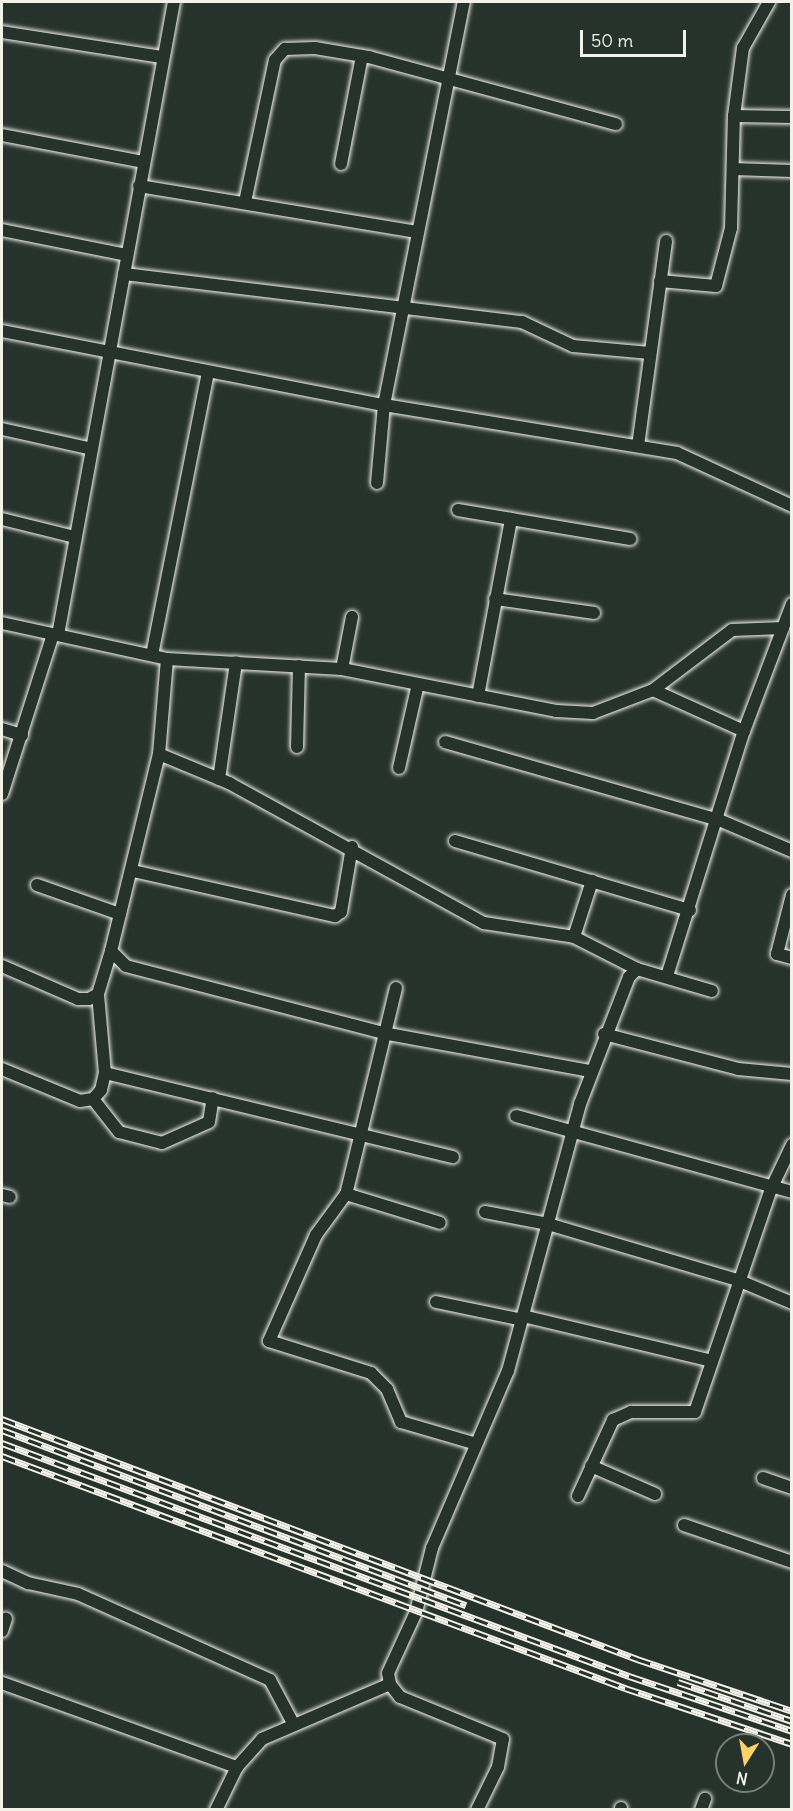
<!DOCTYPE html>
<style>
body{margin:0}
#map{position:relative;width:793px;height:1811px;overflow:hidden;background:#26332d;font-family:Delius,sans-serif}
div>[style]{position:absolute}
.roads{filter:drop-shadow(0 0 2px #f4f1e8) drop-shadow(0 0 2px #f4f1e8)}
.minor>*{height:12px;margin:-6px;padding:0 6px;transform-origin:6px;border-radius:6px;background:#26332d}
.rail>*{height:7px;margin-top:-3.5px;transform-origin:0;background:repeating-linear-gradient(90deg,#26332d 0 14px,#f4f1e8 0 28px);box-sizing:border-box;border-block:2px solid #f4f1e8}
span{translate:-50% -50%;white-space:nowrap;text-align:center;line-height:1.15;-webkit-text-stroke:5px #26332d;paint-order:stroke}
.frame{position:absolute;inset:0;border:3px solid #f4f1e8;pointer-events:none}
.north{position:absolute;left:715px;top:1733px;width:60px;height:60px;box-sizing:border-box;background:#26332d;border:2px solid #787f78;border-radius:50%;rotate:191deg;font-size:16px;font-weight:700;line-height:24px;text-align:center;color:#f4f1e8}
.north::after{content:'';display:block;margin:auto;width:21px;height:27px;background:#ffd166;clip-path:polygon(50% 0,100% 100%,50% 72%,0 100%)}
.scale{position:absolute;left:580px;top:30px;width:106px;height:27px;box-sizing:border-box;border:3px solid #f4f1e8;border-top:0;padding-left:8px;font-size:18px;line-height:21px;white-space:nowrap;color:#f4f1e8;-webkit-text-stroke:4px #26332d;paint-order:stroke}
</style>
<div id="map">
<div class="roads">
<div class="minor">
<i style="left:2px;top:32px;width:162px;rotate:8.9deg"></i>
<i style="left:734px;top:116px;width:58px;rotate:1deg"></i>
<i style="left:2px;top:135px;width:144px;rotate:10.8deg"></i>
<i style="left:341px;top:164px;width:110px;rotate:-79deg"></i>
<i style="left:733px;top:169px;width:59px;rotate:1.9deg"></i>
<i style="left:139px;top:186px;width:282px;rotate:9.4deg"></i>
<i style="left:245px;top:202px;width:145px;rotate:-78.1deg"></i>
<i style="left:275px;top:60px;width:15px;rotate:-48deg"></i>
<i style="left:285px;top:49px;width:30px;rotate:-2deg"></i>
<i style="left:315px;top:48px;width:55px;rotate:9.5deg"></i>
<i style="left:369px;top:57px;width:256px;rotate:15.2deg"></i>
<i style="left:2px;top:230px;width:127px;rotate:11.3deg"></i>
<i style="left:124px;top:274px;width:401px;rotate:6.9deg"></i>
<i style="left:522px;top:322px;width:56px;rotate:25.2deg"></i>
<i style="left:573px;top:346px;width:77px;rotate:5.2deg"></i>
<i style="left:660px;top:281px;width:56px;rotate:5.1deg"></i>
<i style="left:716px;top:286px;width:60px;rotate:-75.5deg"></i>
<i style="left:731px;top:228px;width:112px;rotate:-88.5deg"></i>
<i style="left:734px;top:116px;width:69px;rotate:-82.5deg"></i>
<i style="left:743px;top:48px;width:53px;rotate:-60.5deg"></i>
<i style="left:2px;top:331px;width:389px;rotate:11deg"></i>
<i style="left:384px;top:405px;width:297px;rotate:9.3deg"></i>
<i style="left:677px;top:453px;width:127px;rotate:24.7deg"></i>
<i style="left:2px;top:429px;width:92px;rotate:12.5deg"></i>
<i style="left:638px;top:446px;width:207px;rotate:-82.2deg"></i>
<i style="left:377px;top:483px;width:78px;rotate:-84.9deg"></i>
<i style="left:384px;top:405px;width:411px;rotate:-78.8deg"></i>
<i style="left:458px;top:510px;width:54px;rotate:9.6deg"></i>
<i style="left:2px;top:519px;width:75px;rotate:13.9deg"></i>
<i style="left:495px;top:599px;width:100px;rotate:8deg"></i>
<i style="left:2px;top:623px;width:169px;rotate:12.3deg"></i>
<i style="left:167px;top:659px;width:175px;rotate:3.3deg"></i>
<i style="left:342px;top:669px;width:218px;rotate:11.1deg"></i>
<i style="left:556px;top:711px;width:37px;rotate:3deg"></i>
<i style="left:593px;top:713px;width:64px;rotate:-21deg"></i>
<i style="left:653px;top:690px;width:99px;rotate:-37.2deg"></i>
<i style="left:732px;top:630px;width:51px;rotate:-2.2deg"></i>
<i style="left:58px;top:635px;width:644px;rotate:-79.62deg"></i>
<i style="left:152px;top:655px;width:288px;rotate:-78.8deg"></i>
<i style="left:167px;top:659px;width:95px;rotate:94.8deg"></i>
<i style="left:159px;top:754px;width:203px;rotate:103.7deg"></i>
<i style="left:111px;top:951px;width:21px;rotate:45deg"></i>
<i style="left:126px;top:966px;width:266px;rotate:14.6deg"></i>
<i style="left:383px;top:1033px;width:211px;rotate:10.4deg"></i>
<i style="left:342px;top:669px;width:53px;rotate:-79.1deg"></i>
<i style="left:653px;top:690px;width:100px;rotate:24.3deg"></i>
<i style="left:478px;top:696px;width:180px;rotate:-79.4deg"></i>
<i style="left:511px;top:519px;width:121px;rotate:9.5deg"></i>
<i style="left:2px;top:729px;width:21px;rotate:17deg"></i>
<i style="left:445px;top:742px;width:285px;rotate:15.9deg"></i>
<i style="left:719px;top:820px;width:79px;rotate:23deg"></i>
<i style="left:297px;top:747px;width:81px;rotate:-88.6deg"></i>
<i style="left:159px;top:754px;width:76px;rotate:22.5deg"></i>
<i style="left:229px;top:783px;width:291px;rotate:28.8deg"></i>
<i style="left:484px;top:923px;width:91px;rotate:8.8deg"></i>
<i style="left:574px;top:937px;width:71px;rotate:26.9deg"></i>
<i style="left:399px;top:768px;width:86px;rotate:-77.3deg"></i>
<i style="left:219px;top:779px;width:118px;rotate:-81.7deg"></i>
<i style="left:2px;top:794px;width:168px;rotate:-72.3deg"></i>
<i style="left:455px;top:841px;width:245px;rotate:16.4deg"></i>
<i style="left:133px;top:871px;width:207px;rotate:12.6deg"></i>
<i style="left:335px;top:916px;width:7px;rotate:-34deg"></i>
<i style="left:341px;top:912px;width:66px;rotate:-80.4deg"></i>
<i style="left:37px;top:885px;width:88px;rotate:19.3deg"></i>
<i style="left:792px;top:895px;width:61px;rotate:104.3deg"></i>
<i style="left:777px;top:954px;width:16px;rotate:15deg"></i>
<i style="left:574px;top:937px;width:59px;rotate:-72.2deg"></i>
<i style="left:2px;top:966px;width:83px;rotate:23.5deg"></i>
<i style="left:78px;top:999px;width:11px"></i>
<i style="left:89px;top:999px;width:10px;rotate:-29deg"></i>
<i style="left:98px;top:994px;width:45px;rotate:-73.2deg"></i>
<i style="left:667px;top:976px;width:257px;rotate:-72.6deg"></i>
<i style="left:744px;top:731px;width:136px;rotate:-69.3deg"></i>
<i style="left:396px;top:988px;width:212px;rotate:103.6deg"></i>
<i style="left:346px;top:1194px;width:51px;rotate:126.2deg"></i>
<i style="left:316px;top:1235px;width:116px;rotate:113.9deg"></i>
<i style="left:269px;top:1341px;width:107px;rotate:17.4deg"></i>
<i style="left:371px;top:1373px;width:23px;rotate:45deg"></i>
<i style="left:387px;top:1389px;width:36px;rotate:67deg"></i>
<i style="left:401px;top:1422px;width:78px;rotate:16.3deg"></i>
<i style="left:604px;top:1034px;width:138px;rotate:14.6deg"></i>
<i style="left:738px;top:1069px;width:54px;rotate:5.3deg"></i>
<i style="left:2px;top:1069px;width:84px;rotate:22.3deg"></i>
<i style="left:80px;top:1101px;width:13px;rotate:-9deg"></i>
<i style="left:93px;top:1099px;width:12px;rotate:-48deg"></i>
<i style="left:101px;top:1090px;width:17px;rotate:-77deg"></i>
<i style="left:105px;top:1073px;width:79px;rotate:-95.1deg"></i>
<i style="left:105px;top:1073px;width:358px;rotate:13.6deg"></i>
<i style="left:93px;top:1099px;width:42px;rotate:51.8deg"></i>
<i style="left:119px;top:1132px;width:44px;rotate:14.3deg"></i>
<i style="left:162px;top:1143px;width:51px;rotate:-24.1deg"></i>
<i style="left:209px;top:1122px;width:24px;rotate:-81deg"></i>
<i style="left:516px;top:1116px;width:286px;rotate:15.4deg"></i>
<i style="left:346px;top:1194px;width:98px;rotate:17.1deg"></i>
<i style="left:2px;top:1195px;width:8px;rotate:14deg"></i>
<i style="left:485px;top:1212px;width:64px;rotate:10.8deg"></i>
<i style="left:548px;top:1224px;width:200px;rotate:16.5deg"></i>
<i style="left:740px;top:1281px;width:56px;rotate:22.9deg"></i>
<i style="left:436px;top:1302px;width:88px;rotate:11.8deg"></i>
<i style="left:523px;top:1316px;width:194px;rotate:13.4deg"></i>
<i style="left:591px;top:1466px;width:70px;rotate:23.6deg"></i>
<i style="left:763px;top:1478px;width:31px;rotate:19deg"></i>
<i style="left:578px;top:1496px;width:84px;rotate:-65.3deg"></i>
<i style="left:613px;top:1420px;width:20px;rotate:-24deg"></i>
<i style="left:631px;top:1412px;width:64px"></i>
<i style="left:695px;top:1412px;width:236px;rotate:-71.2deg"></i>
<i style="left:771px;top:1189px;width:49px;rotate:-64.5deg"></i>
<i style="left:684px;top:1525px;width:114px;rotate:18.9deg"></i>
<i style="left:2px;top:1571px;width:29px;rotate:25deg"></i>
<i style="left:28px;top:1583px;width:51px;rotate:12.4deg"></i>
<i style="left:78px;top:1594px;width:210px;rotate:24.1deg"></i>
<i style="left:270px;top:1680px;width:49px;rotate:61.9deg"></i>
<i style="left:2px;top:1631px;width:13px;rotate:-72deg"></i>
<i style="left:2px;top:1683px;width:250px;rotate:19.7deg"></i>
<i style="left:216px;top:1810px;width:48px;rotate:-64deg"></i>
<i style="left:237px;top:1767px;width:38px;rotate:-48deg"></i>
<i style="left:262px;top:1739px;width:139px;rotate:-23.3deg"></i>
<i style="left:477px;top:1810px;width:48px;rotate:-64deg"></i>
<i style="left:498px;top:1767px;width:28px;rotate:-80deg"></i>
<i style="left:503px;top:1739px;width:111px;rotate:-157.8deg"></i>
<i style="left:400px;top:1697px;width:16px;rotate:-128deg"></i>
<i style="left:390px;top:1684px;width:11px;rotate:-100deg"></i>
<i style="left:388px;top:1673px;width:67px;rotate:-65.3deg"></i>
<i style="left:416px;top:1612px;width:66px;rotate:-76deg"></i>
<i style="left:432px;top:1548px;width:193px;rotate:-66.8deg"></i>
<i style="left:508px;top:1371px;width:277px;rotate:-74.9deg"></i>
<i style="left:580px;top:1104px;width:136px;rotate:-68.9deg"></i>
<i style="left:629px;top:977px;width:11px;rotate:-45deg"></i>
<i style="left:637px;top:969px;width:78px;rotate:16.3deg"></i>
<i style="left:621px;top:1810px;width:2px;rotate:-90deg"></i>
<i style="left:701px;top:1810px;width:12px;rotate:-70deg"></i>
</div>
</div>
<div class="rail">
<i style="left:2px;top:1419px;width:679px;rotate:20.7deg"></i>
<i style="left:637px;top:1659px;width:163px;rotate:18.5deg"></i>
<i style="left:2px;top:1430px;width:496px;rotate:20.7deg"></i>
<i style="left:2px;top:1443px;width:669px;rotate:20.39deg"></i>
<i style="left:629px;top:1676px;width:172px;rotate:18.6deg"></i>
<i style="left:2px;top:1456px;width:665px;rotate:20.42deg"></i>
<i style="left:625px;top:1688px;width:176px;rotate:18.5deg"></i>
<i style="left:678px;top:1682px;width:120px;rotate:18.9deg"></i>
</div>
<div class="frame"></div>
<div class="north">N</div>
<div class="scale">50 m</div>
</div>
